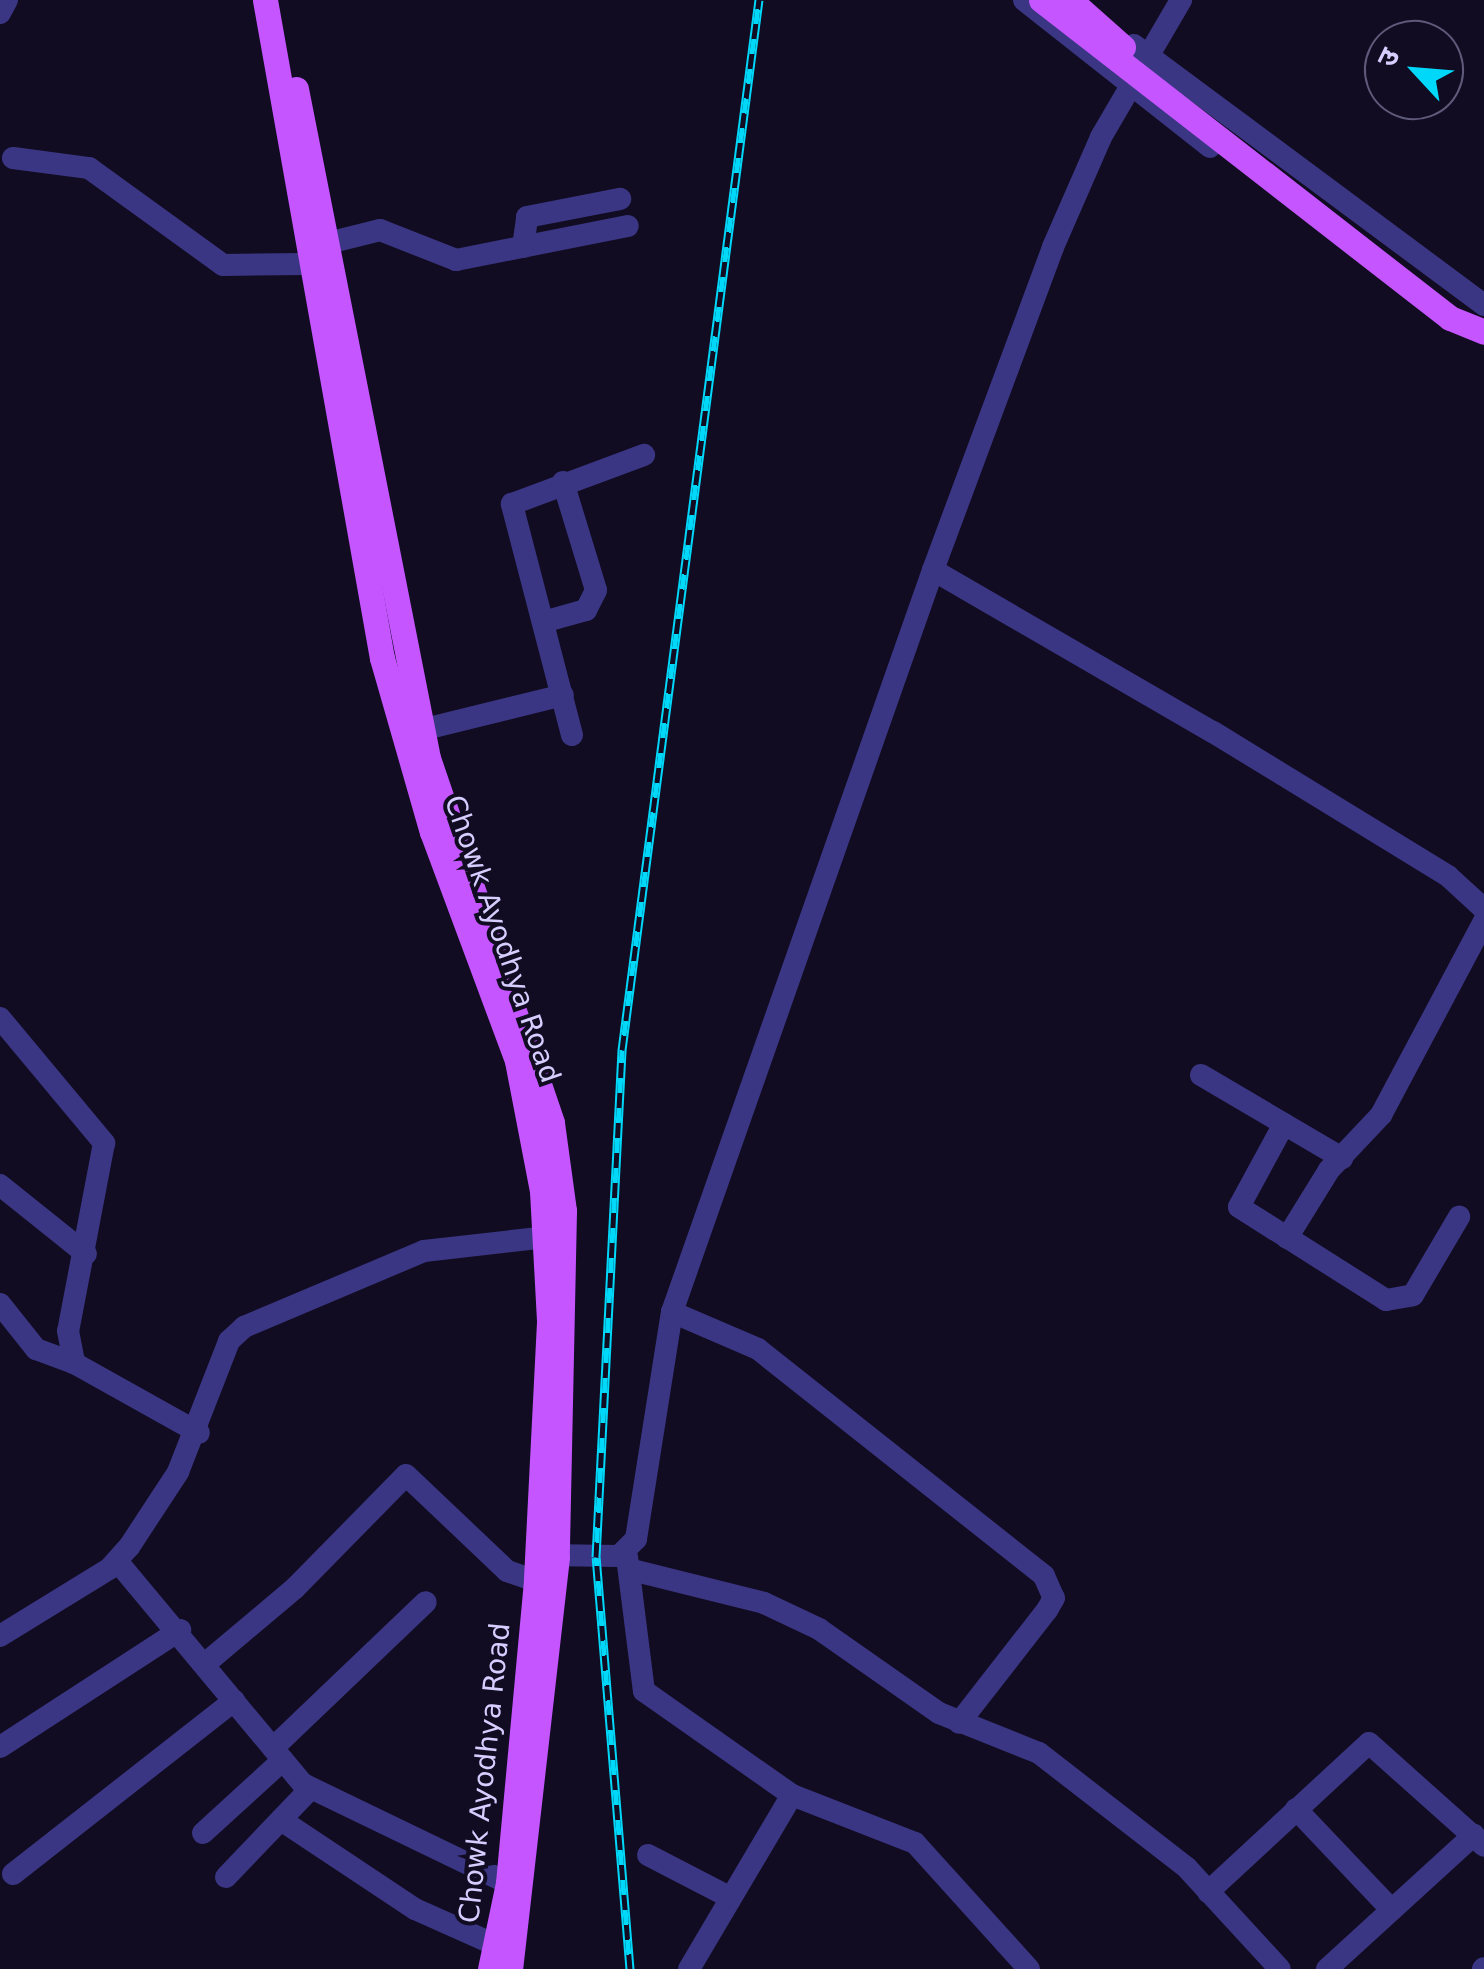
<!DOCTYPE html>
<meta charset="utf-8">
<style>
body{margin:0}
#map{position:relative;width:1484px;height:1969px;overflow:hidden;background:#110c22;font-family:"DejaVu Sans","Noto Sans Devanagari",sans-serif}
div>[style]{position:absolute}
.minor>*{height:22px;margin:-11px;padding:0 11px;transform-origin:11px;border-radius:11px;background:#3b3683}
.major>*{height:25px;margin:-12.5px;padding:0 12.5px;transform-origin:12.5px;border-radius:12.5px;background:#c455ff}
.rail>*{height:9px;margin-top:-4.5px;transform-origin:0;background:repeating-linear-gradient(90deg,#110c22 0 15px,#00d8f9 0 30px);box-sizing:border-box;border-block:2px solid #00d8f9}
.major-bridge>*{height:25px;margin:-12.5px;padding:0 12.5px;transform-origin:12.5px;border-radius:12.5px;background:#c455ff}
span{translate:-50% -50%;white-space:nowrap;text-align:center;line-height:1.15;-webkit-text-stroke:8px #110c22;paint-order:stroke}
.street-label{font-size:28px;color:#d5ceff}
.north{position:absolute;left:1364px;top:20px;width:100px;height:100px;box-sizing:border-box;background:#110c22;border:2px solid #5f5a7a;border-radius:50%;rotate:296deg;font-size:28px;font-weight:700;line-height:40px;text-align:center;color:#d5ceff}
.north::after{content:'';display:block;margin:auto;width:35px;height:45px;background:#00d8f9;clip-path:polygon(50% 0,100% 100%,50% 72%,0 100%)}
</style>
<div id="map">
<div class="minor">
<i style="left:1024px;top:0;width:237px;rotate:38.3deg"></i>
<i style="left:0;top:13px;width:15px;rotate:-62deg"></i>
<i style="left:1134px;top:45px;width:436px;rotate:36.6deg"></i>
<i style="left:13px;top:158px;width:77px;rotate:7.5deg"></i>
<i style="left:89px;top:168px;width:165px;rotate:35.9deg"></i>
<i style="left:223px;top:265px;width:84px;rotate:-0.7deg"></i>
<i style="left:324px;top:244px;width:58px;rotate:-14deg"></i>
<i style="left:380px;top:230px;width:82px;rotate:21.5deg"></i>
<i style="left:456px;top:260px;width:175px;rotate:-11.2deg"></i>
<i style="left:523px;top:247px;width:30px;rotate:-82deg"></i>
<i style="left:527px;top:217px;width:95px;rotate:-11deg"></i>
<i style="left:933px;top:570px;width:323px;rotate:30.1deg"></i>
<i style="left:1213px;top:732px;width:276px;rotate:31.5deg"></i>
<i style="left:1448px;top:876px;width:49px;rotate:42.5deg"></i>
<i style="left:543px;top:622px;width:45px;rotate:-15.6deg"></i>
<i style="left:586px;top:610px;width:22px;rotate:-63deg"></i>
<i style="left:596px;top:590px;width:113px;rotate:-107deg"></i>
<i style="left:421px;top:730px;width:146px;rotate:-13.8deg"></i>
<i style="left:572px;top:735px;width:239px;rotate:-104.6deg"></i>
<i style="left:512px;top:504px;width:141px;rotate:-20.4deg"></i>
<i style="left:0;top:1018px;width:163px;rotate:50.2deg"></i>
<i style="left:104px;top:1143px;width:191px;rotate:100.8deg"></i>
<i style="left:68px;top:1331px;width:33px;rotate:79deg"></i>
<i style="left:74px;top:1363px;width:143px;rotate:29.2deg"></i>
<i style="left:1201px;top:1075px;width:164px;rotate:30.5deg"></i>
<i style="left:1284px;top:1124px;width:94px;rotate:118.5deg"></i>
<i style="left:1239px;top:1207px;width:174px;rotate:32.3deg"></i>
<i style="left:1386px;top:1300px;width:27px;rotate:-10deg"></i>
<i style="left:1413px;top:1295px;width:91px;rotate:-59.5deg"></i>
<i style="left:0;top:1185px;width:110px;rotate:38.7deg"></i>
<i style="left:1287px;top:1238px;width:80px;rotate:-58.3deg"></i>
<i style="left:1329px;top:1170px;width:76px;rotate:-46.6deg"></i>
<i style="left:1381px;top:1115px;width:220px;rotate:-62deg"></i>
<i style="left:0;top:1304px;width:58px;rotate:51.3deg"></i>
<i style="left:36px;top:1349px;width:40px;rotate:20.2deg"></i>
<i style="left:672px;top:1312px;width:94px;rotate:23.3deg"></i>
<i style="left:758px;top:1349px;width:365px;rotate:38.4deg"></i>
<i style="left:1044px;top:1576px;width:24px;rotate:66deg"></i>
<i style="left:1054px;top:1598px;width:14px;rotate:120deg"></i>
<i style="left:1047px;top:1610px;width:143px;rotate:127.9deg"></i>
<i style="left:541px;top:1555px;width:78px;rotate:0.7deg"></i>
<i style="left:619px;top:1556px;width:24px;rotate:-45deg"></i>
<i style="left:636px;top:1539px;width:230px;rotate:-81deg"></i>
<i style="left:672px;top:1312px;width:787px;rotate:-70.62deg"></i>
<i style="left:933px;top:570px;width:345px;rotate:-69.6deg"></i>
<i style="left:1053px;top:247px;width:120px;rotate:-66.4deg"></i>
<i style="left:1101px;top:137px;width:159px;rotate:-59.7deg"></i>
<i style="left:627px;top:1557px;width:135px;rotate:82.8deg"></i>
<i style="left:644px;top:1691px;width:181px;rotate:35.1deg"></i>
<i style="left:792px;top:1795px;width:132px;rotate:21.3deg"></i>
<i style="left:915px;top:1843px;width:170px;rotate:47.9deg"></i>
<i style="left:117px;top:1561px;width:290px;rotate:50.2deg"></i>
<i style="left:303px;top:1784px;width:228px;rotate:25.8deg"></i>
<i style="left:632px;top:1570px;width:136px;rotate:14deg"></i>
<i style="left:764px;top:1603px;width:61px;rotate:25.3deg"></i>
<i style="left:819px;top:1629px;width:146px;rotate:35deg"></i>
<i style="left:939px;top:1713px;width:108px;rotate:21.8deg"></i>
<i style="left:1039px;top:1753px;width:187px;rotate:37.8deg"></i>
<i style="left:1187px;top:1868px;width:137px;rotate:47.4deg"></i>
<i style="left:0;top:1636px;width:128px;rotate:-31.6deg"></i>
<i style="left:109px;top:1569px;width:30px;rotate:-48deg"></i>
<i style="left:129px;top:1547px;width:90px;rotate:-56.8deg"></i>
<i style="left:178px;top:1472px;width:141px;rotate:-68.7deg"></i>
<i style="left:229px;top:1341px;width:21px;rotate:-43deg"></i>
<i style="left:244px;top:1327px;width:195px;rotate:-22.9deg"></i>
<i style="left:424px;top:1251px;width:123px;rotate:-6.5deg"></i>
<i style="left:206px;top:1663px;width:116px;rotate:-40.1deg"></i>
<i style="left:295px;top:1588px;width:158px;rotate:-45.5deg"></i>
<i style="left:406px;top:1475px;width:139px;rotate:43.5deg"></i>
<i style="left:507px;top:1571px;width:31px;rotate:19deg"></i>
<i style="left:0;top:1747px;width:215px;rotate:-33deg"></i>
<i style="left:273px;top:1748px;width:211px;rotate:-43.7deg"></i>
<i style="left:1296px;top:1809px;width:139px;rotate:46.5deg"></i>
<i style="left:281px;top:1820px;width:161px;rotate:33.6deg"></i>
<i style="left:415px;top:1909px;width:89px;rotate:24deg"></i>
<i style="left:203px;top:1833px;width:108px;rotate:-42.4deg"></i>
<i style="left:648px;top:1855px;width:93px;rotate:27.4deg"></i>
<i style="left:13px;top:1874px;width:281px;rotate:-38.1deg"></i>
<i style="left:226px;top:1877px;width:122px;rotate:-46.3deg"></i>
<i style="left:1208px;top:1892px;width:219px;rotate:-42.8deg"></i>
<i style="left:1369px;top:1743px;width:154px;rotate:41.8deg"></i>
<i style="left:689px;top:1969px;width:202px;rotate:-59.4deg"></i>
<i style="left:1327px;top:1969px;width:199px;rotate:-42.4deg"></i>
<i style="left:1483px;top:1969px;width:1px;rotate:-45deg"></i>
</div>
<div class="major">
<i style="left:265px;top:0;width:668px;rotate:79.92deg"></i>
<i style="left:382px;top:658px;width:181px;rotate:74deg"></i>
<i style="left:432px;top:832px;width:244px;rotate:69.6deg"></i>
<i style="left:517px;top:1061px;width:132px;rotate:79.1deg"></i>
<i style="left:542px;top:1191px;width:131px;rotate:86.9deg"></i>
<i style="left:549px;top:1322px;width:259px;rotate:92.9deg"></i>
<i style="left:536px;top:1581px;width:303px;rotate:95.3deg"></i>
<i style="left:508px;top:1883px;width:88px;rotate:101.8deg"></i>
<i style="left:296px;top:89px;width:682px;rotate:78.84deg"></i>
<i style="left:428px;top:758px;width:385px;rotate:71.2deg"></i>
<i style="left:552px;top:1123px;width:89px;rotate:82.2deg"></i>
<i style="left:564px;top:1211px;width:346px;rotate:91.2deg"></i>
<i style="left:557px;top:1557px;width:415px;rotate:96.5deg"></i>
</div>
<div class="rail">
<i style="left:630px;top:1969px;width:413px;rotate:-94.7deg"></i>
<i style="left:596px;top:1557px;width:508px;rotate:-87.06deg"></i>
<i style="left:622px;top:1050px;width:1059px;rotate:-82.57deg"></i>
</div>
<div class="major-bridge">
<i style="left:1041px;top:0;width:518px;rotate:37.87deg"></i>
<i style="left:1450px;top:318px;width:37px;rotate:22deg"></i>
<i style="left:1070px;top:0;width:71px;rotate:41.6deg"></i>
</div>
<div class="street-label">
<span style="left:502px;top:939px;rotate:71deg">Chowk Ayodhya Road</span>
<span style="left:485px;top:1773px;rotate:-84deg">Chowk Ayodhya Road</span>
</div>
<div class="north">उ</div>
</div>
